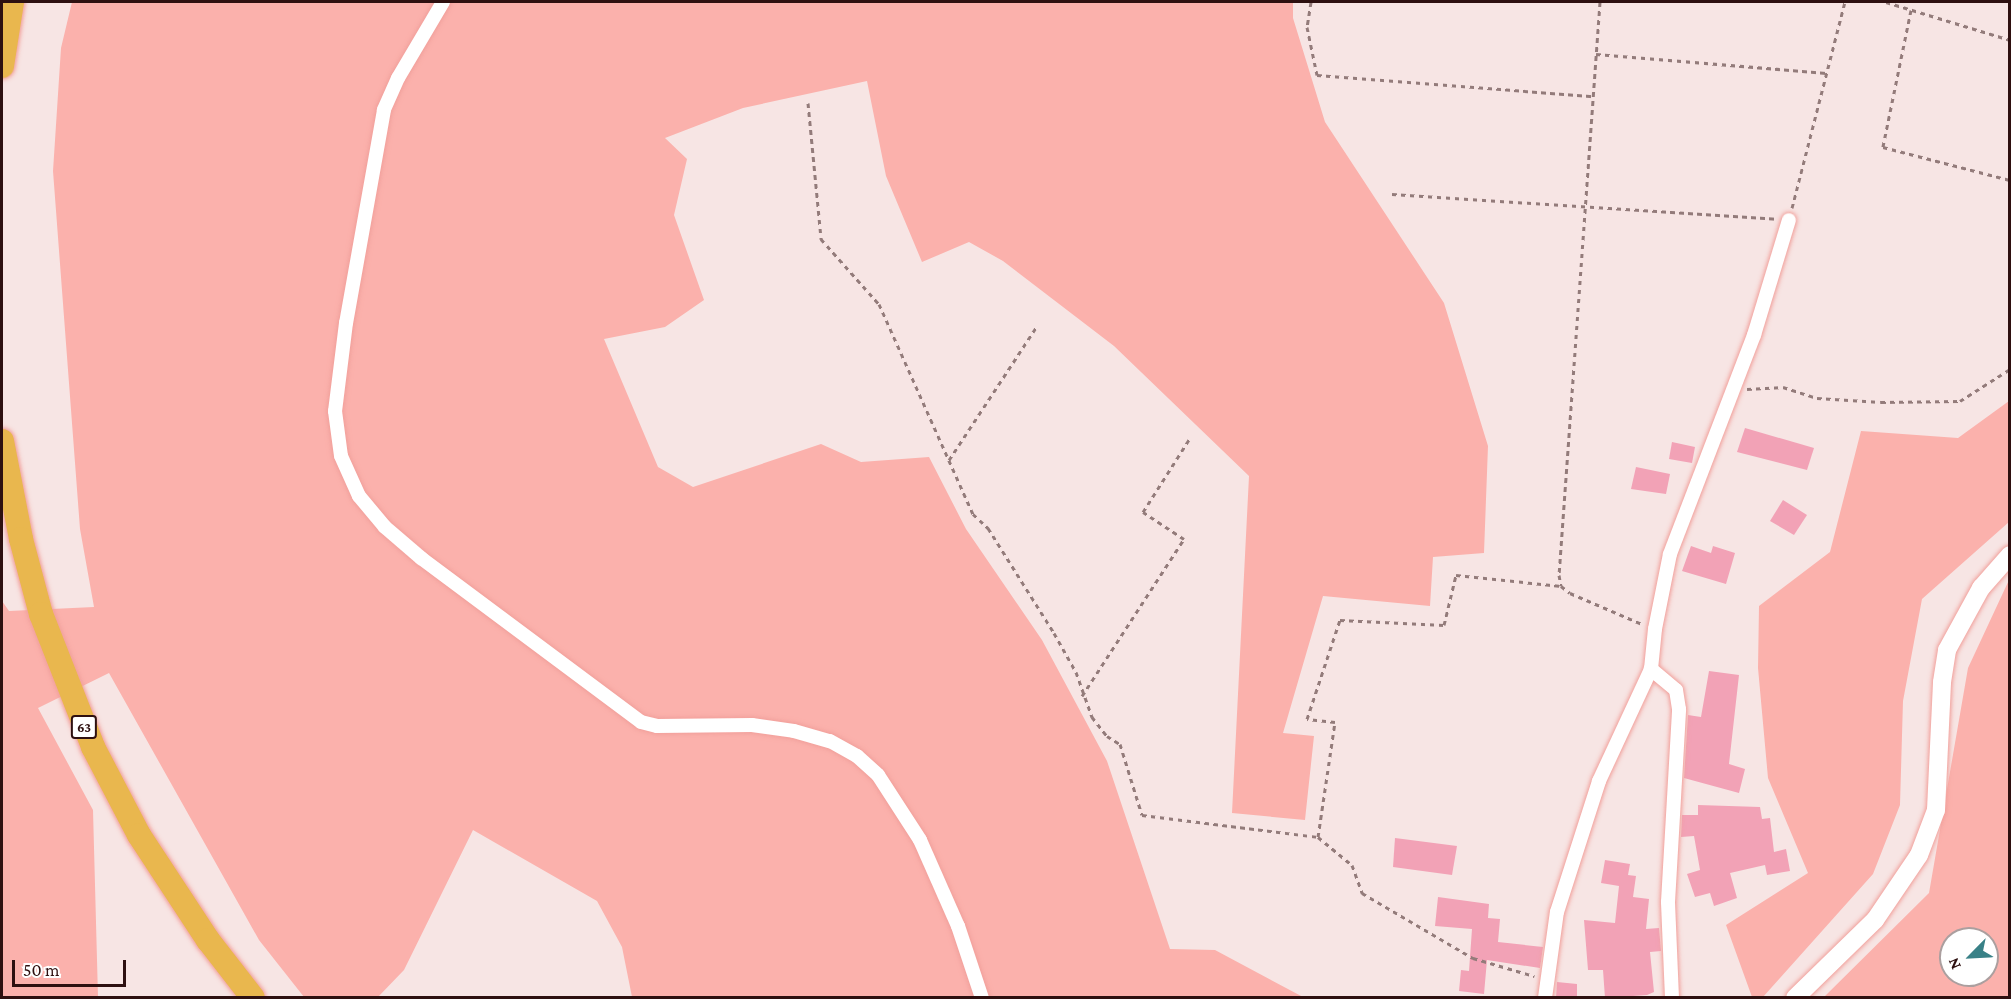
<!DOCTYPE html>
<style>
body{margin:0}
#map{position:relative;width:2011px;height:999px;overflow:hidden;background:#f7e5e4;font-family:"Crimson Pro",serif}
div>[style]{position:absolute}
.green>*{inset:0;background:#fbb1ac}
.building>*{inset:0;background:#f2a2b6}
.path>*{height:3px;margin-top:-1.5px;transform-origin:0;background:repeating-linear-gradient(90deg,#937b7a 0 4.5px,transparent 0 9px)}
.roads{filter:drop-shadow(0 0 2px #f1a09b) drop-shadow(0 0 2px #f1a09b)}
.street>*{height:14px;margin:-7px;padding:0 7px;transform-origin:7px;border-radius:7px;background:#fff}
.secondary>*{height:18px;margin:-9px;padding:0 9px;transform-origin:9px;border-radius:9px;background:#fff}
.highway>*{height:24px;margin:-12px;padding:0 12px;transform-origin:12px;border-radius:12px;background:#e9b74e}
span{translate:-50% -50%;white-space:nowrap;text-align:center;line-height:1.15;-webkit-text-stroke:4.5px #fff;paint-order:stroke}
.shield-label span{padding:2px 4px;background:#fff;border:2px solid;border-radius:4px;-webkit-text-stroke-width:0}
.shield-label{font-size:14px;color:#2e1010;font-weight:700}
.frame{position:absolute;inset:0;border:3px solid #2e1010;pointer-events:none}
.north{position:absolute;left:1939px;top:927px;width:60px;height:60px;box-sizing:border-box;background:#fff;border:2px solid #ab9f9f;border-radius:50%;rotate:246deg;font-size:16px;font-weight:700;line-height:24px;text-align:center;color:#2e1010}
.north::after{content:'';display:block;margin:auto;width:21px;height:27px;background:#398187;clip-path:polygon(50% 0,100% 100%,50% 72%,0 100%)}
.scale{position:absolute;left:12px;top:960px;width:114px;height:27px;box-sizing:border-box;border:3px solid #2e1010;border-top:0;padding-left:8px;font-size:18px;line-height:21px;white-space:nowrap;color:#2e1010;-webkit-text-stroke:4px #fff;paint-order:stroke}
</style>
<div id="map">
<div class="green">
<i style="clip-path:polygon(72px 2px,1293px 2px,1293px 18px,1325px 122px,1444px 303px,1488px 446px,1484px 553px,1433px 557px,1430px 606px,1323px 596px,1283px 733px,1314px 736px,1305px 820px,1232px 813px,1249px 476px,1114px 346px,1003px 261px,969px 242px,922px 262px,886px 176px,867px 81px,743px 108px,665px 138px,687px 159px,674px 215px,704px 300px,665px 327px,604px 339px,658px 467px,693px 487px,821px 444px,861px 462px,929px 457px,966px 529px,1042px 640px,1107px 761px,1170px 949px,1215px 950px,1303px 997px,632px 997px,622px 947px,597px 901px,473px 830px,404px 970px,378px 997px,304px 997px,259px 940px,109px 673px,38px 708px,93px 810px,98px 997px,2px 997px,2px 601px,9px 611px,94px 607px,80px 529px,53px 171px,61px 48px)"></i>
<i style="clip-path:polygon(2009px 401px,2009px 522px,1922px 599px,1903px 701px,1900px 805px,1873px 874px,1763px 997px,1752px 997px,1726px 925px,1808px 873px,1768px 778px,1758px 668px,1759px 606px,1830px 552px,1861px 431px,1958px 438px)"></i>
<i style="clip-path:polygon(evenodd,2009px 580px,2009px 997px,1823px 998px,1929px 893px,1968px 668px,2009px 580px,1951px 939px,1987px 939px,1987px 975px,1951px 975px,1951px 939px)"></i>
</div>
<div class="building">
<i style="clip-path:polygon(1745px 428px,1814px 448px,1807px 470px,1737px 452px)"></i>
<i style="clip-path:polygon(1672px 442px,1695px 447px,1692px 463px,1669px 459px)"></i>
<i style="clip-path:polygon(1636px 467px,1670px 474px,1666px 494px,1631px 489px)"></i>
<i style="clip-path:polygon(1783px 500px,1807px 515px,1794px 535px,1770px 521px)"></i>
<i style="clip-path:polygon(1691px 546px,1711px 553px,1713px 546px,1735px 553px,1726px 584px,1682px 571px)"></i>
<i style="clip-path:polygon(1709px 671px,1739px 675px,1729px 764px,1745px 769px,1739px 793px,1684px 778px,1688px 715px,1701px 717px)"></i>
<i style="clip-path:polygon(1698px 805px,1760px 807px,1762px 819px,1770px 818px,1774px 852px,1786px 849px,1790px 871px,1767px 875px,1765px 865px,1730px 873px,1737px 898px,1714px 906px,1710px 893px,1695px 897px,1687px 874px,1700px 870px,1694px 836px,1681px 837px,1682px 815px,1698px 815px)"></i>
<i style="clip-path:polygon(1395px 838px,1457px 846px,1452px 875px,1393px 867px)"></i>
<i style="clip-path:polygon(1605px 860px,1630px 864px,1628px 875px,1636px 876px,1633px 897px,1649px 899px,1646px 929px,1659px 928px,1661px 951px,1650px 952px,1654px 992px,1647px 995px,1605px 998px,1603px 970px,1588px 970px,1584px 920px,1615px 923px,1619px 886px,1601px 883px)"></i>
<i style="clip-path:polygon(1438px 897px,1489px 904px,1488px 918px,1500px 919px,1498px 942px,1543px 947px,1540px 968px,1487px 960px,1484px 994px,1459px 991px,1461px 970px,1469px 971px,1472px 929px,1435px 926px)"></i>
<i style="clip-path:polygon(1557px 982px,1577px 984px,1577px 998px,1556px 998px)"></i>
</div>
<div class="path">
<i style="left:1311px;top:2px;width:25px;rotate:99deg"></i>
<i style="left:1307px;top:27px;width:49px;rotate:78.2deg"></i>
<i style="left:1317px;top:75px;width:277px;rotate:4.4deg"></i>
<i style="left:1600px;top:2px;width:574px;rotate:94.09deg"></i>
<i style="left:1559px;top:575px;width:11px;rotate:80deg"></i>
<i style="left:1561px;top:586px;width:11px;rotate:38deg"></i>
<i style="left:1570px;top:593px;width:78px;rotate:23.3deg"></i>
<i style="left:1886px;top:2px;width:130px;rotate:17deg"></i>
<i style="left:1911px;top:10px;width:140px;rotate:101.6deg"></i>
<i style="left:1883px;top:147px;width:131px;rotate:14.6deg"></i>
<i style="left:1596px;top:54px;width:231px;rotate:4.7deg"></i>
<i style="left:808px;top:103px;width:137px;rotate:84.5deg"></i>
<i style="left:821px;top:239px;width:87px;rotate:48.3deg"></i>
<i style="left:879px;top:304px;width:230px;rotate:65.9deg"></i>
<i style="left:973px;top:514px;width:21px;rotate:43deg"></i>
<i style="left:988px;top:528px;width:124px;rotate:57.8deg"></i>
<i style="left:1054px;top:633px;width:45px;rotate:60.6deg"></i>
<i style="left:1076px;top:672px;width:48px;rotate:70.4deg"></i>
<i style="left:1092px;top:717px;width:24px;rotate:52deg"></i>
<i style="left:1107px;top:736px;width:15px;rotate:32deg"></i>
<i style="left:1120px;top:744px;width:74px;rotate:72.8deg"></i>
<i style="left:1142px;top:815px;width:177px;rotate:7.1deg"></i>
<i style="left:1318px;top:837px;width:44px;rotate:39.5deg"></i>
<i style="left:1352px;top:865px;width:30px;rotate:70deg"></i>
<i style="left:1362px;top:893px;width:129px;rotate:30.4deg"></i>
<i style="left:1473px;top:958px;width:64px;rotate:16.4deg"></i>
<i style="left:1392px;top:194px;width:385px;rotate:3.7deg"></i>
<i style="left:1792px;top:208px;width:213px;rotate:-75.6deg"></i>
<i style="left:1747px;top:389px;width:36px;rotate:-3deg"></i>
<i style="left:1783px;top:387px;width:36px;rotate:18deg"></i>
<i style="left:1817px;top:398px;width:64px;rotate:3.6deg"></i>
<i style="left:1881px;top:402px;width:79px;rotate:-0.7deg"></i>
<i style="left:1960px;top:401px;width:59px;rotate:-32.6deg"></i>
<i style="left:949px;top:460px;width:160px;rotate:-56.7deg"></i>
<i style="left:1082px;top:696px;width:187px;rotate:-57deg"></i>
<i style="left:1184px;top:539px;width:49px;rotate:-146.6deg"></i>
<i style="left:1143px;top:512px;width:88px;rotate:-57.6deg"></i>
<i style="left:1318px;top:837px;width:116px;rotate:-81.6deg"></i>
<i style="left:1335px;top:722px;width:28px;rotate:-174deg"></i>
<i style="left:1307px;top:719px;width:104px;rotate:-71.6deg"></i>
<i style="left:1340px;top:620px;width:104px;rotate:2.8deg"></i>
<i style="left:1444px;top:625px;width:51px;rotate:-76.5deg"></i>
<i style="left:1456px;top:575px;width:106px;rotate:6deg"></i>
</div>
<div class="roads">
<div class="street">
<i style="left:443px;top:2px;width:88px;rotate:120.6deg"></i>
<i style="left:398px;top:78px;width:35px;rotate:114deg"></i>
<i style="left:384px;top:110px;width:216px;rotate:100.1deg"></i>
<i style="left:346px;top:323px;width:89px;rotate:97.1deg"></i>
<i style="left:335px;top:411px;width:45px;rotate:82.4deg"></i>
<i style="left:341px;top:456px;width:44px;rotate:65.8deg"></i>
<i style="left:359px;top:496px;width:40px;rotate:50deg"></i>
<i style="left:385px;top:527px;width:48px;rotate:40.7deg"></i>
<i style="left:421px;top:558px;width:274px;rotate:36.7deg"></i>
<i style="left:641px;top:722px;width:16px;rotate:14deg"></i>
<i style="left:657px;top:726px;width:95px;rotate:-0.6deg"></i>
<i style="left:752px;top:725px;width:42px;rotate:8.1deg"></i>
<i style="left:794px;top:731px;width:37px;rotate:16deg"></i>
<i style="left:830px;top:741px;width:31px;rotate:29deg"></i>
<i style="left:857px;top:756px;width:28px;rotate:42deg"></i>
<i style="left:878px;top:775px;width:77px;rotate:57.1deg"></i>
<i style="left:920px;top:840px;width:94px;rotate:66.2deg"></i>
<i style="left:958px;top:926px;width:76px;rotate:71.6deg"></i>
<i style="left:1545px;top:998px;width:87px;rotate:-82.1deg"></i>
<i style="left:1557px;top:912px;width:138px;rotate:-72.2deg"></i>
<i style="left:1599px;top:781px;width:123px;rotate:-65.1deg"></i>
<i style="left:1672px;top:998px;width:96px;rotate:-92.4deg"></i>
<i style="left:1668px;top:902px;width:193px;rotate:-86.7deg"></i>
<i style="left:1679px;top:709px;width:19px;rotate:-99deg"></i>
<i style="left:1676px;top:690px;width:33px;rotate:-140deg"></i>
<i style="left:1651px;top:669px;width:40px;rotate:-84.3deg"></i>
<i style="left:1655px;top:629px;width:76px;rotate:-78.7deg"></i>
<i style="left:1670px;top:554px;width:235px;rotate:-69deg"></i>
<i style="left:1754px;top:335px;width:120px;rotate:-73.1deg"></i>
</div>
<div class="secondary">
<i style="left:1795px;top:998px;width:112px;rotate:-44.3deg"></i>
<i style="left:1875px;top:920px;width:78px;rotate:-55.9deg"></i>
<i style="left:1919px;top:855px;width:48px;rotate:-69.3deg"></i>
<i style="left:1936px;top:810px;width:128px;rotate:-87.3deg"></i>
<i style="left:1942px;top:682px;width:32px;rotate:-81deg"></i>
<i style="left:1947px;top:650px;width:71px;rotate:-61.3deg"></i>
<i style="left:1981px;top:588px;width:44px;rotate:-48.7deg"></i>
</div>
<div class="highway">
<i style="left:2px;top:66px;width:65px;rotate:-81.1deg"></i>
<i style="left:2px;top:441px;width:100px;rotate:79deg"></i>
<i style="left:21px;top:539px;width:78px;rotate:75.1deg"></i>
<i style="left:41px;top:614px;width:143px;rotate:68.6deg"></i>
<i style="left:93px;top:747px;width:99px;rotate:62.4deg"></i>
<i style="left:139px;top:835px;width:126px;rotate:56.7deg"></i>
<i style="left:208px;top:940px;width:73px;rotate:52.2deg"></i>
</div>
</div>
<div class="shield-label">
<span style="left:84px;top:727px">63</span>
</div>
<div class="frame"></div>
<div class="north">N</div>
<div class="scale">50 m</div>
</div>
